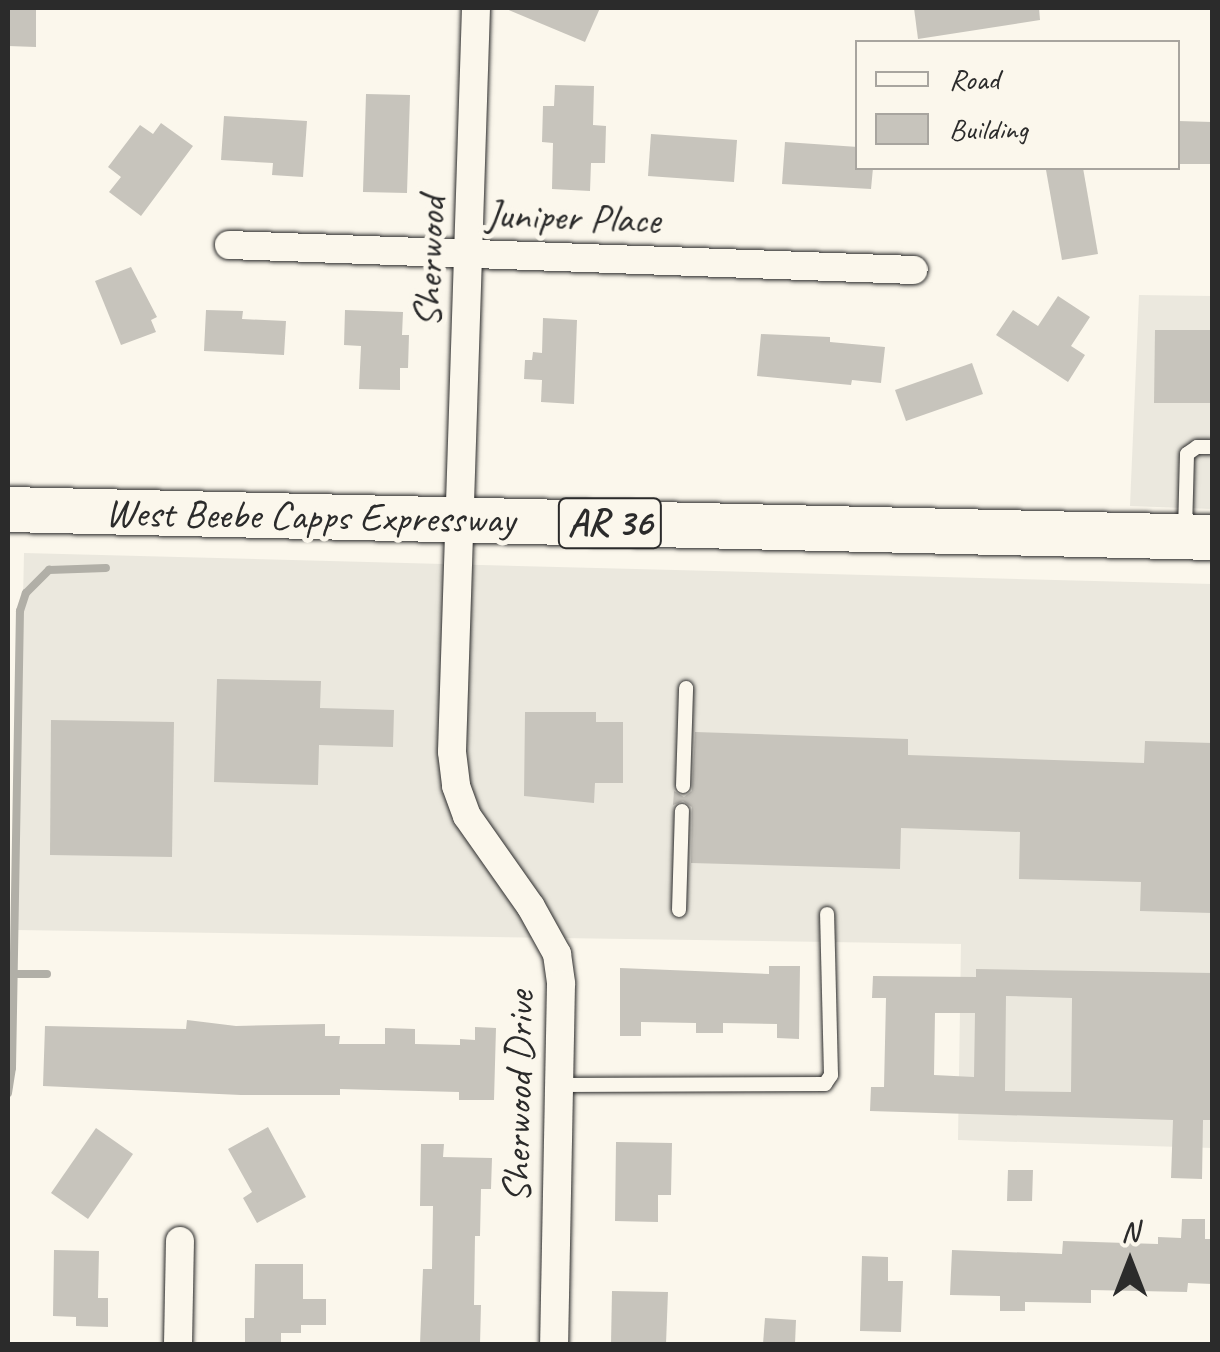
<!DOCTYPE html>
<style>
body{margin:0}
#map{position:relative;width:1220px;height:1352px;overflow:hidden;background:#fbf7ec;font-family:Caveat,sans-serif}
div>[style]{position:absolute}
.built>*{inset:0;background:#ebe8de}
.stream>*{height:8px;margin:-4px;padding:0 4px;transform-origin:4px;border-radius:4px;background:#b1afa7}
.building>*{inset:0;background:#c7c4bc}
.roads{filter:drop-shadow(0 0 2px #2b2b2b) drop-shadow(0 0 2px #2b2b2b)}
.service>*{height:14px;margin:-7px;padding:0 7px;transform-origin:7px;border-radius:7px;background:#fbf7ec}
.minor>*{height:28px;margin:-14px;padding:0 14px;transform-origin:14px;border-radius:14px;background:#fbf7ec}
.primary>*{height:45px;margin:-22.5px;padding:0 22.5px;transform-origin:22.5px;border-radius:22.5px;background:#fbf7ec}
span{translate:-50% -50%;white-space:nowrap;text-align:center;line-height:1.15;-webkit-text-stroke:10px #fbf7ec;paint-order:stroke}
.shield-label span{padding:2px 8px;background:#fbf7ec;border:2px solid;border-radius:8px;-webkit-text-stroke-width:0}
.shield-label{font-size:38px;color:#2b2b2b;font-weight:700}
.street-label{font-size:40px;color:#2b2b2b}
.frame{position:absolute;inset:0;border:10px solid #2b2b2b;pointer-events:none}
.legend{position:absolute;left:855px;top:40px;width:325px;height:130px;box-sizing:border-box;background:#fbf7ec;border:2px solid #a8a59f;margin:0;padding:12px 18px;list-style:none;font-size:30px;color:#2b2b2b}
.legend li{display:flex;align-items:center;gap:20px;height:50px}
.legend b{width:50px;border:2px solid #a8a59f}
.north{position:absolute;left:1080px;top:1212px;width:100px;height:100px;-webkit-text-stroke:8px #fbf7ec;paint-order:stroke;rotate:0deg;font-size:28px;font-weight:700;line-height:40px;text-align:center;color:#2b2b2b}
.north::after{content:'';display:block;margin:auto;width:35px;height:45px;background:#2b2b2b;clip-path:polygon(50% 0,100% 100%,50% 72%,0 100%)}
</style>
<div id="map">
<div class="built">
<i style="clip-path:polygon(1139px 295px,1212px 296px,1212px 509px,1130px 506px)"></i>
<i style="clip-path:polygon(24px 553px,1212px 584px,1212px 1148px,958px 1140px,961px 944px,16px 930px)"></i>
</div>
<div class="stream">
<i style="left:13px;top:974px;width:34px"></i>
<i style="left:8px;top:1093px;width:25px;rotate:-81deg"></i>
<i style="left:12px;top:1068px;width:457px;rotate:-89deg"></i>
<i style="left:20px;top:611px;width:19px;rotate:-72deg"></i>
<i style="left:26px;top:593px;width:33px;rotate:-45deg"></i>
<i style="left:49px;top:570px;width:57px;rotate:-2deg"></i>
</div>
<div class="building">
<i style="clip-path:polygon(8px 8px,36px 8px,36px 47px,8px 46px)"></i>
<i style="clip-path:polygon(504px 8px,600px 8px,585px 42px)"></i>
<i style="clip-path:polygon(914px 8px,1039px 8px,1040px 20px,918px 39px)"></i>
<i style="clip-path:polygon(555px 85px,594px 86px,593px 125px,606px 126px,605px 163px,591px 163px,590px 191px,552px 189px,553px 143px,542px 142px,543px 106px,554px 106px)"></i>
<i style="clip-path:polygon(366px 94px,410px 95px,407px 193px,363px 192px)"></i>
<i style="clip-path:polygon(224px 116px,307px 121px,303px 177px,272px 175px,273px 163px,221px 160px)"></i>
<i style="clip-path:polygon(1178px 121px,1212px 122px,1212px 164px,1178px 164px)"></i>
<i style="clip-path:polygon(161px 123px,193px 146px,141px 216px,109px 192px,121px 177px,108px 167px,140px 125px,153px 134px)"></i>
<i style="clip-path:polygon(651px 134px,737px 140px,734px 182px,648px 176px)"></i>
<i style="clip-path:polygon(785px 142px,858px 147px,858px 168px,873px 168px,871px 189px,782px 184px)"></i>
<i style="clip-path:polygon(1083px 168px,1098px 254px,1062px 260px,1046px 170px)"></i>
<i style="clip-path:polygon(131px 267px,157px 317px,151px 320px,156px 332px,121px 345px,95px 281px)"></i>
<i style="clip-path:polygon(1058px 296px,1090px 317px,1071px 346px,1085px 355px,1068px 382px,996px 335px,1013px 310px,1038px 326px)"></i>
<i style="clip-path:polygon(206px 310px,243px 311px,242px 319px,286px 321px,284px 355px,204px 351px)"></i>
<i style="clip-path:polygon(345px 310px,403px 312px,402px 335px,409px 335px,408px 368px,400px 368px,400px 390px,359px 389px,361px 346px,344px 345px)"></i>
<i style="clip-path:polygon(543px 318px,577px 320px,574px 404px,541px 402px,542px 380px,524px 379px,525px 360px,532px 360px,533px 352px,542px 353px)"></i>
<i style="clip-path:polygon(1155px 330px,1212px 330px,1212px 403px,1154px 403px)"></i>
<i style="clip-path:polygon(761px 334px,830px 337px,830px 342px,885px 347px,881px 383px,852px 380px,851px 385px,757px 376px)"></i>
<i style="clip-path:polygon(972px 363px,983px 394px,906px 421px,895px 390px)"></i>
<i style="clip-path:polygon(217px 679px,321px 681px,320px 708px,394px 710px,393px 747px,319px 745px,318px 785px,214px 782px)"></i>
<i style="clip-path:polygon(525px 712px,596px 712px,596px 722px,623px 722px,623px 783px,595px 783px,594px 803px,524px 796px)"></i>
<i style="clip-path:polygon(51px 720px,174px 722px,172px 857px,50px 855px)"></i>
<i style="clip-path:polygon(695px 732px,908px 739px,908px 755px,1144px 763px,1145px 741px,1212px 743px,1212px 913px,1140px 911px,1141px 882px,1019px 879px,1020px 832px,901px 828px,900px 869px,691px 863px,692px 807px,683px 801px,673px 805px,674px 791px,684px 797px,692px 791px)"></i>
<i style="clip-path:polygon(769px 966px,800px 966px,799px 1039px,777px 1038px,777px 1024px,723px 1023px,723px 1033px,696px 1033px,696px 1023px,641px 1022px,641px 1036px,620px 1036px,620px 968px,769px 974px)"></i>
<i style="clip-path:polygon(evenodd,976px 969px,1212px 973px,1212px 1120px,1203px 1120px,1202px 1179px,1171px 1178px,1173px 1120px,870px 1111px,871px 1087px,884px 1087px,886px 998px,872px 998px,873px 976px,976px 977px,976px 969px,1006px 996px,1072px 998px,1071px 1092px,1005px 1091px,1006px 996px,976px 969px,935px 1013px,975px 1013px,974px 1077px,934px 1075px,935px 1013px)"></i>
<i style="clip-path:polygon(187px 1020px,236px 1026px,325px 1024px,325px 1036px,340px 1036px,339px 1044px,385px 1044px,385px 1028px,415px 1029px,415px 1044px,460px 1045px,460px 1039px,475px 1040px,475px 1027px,496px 1028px,494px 1100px,459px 1100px,459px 1092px,340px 1089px,340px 1095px,241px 1095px,43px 1086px,45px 1026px,186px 1029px)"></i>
<i style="clip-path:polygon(268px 1127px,306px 1197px,257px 1223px,243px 1198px,252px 1192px,228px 1149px)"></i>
<i style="clip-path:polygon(96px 1128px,133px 1154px,88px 1219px,51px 1193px)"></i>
<i style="clip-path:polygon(616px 1142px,672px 1143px,671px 1195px,658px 1195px,658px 1222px,615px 1221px)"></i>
<i style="clip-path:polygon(421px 1144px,444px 1144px,443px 1157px,492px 1158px,491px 1189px,481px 1189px,480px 1236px,475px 1236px,474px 1305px,481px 1305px,480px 1344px,420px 1344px,423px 1269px,432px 1269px,433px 1206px,420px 1206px)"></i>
<i style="clip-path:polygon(1008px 1170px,1033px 1170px,1032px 1201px,1007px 1201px)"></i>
<i style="clip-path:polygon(1182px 1219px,1205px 1219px,1205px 1239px,1212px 1239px,1212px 1284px,1188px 1283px,1187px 1292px,1091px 1290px,1091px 1303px,1025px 1302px,1025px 1311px,1000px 1311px,1000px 1296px,950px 1295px,952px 1250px,1062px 1254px,1063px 1241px,1158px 1244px,1158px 1237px,1181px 1238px)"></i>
<i style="clip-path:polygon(54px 1250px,99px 1251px,98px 1298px,108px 1298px,108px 1327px,76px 1326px,76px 1317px,53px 1316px)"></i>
<i style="clip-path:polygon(862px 1256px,888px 1257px,888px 1281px,903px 1281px,901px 1332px,860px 1331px)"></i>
<i style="clip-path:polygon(255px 1264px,303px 1264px,303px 1299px,326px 1299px,326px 1325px,301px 1325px,301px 1333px,281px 1333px,281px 1344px,245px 1344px,245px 1318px,254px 1318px)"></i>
<i style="clip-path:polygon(612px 1291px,668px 1292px,666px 1344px,611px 1344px)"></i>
<i style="clip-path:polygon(765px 1318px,796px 1320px,795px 1344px,763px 1344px)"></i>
</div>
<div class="roads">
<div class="service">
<i style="left:1185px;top:531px;width:77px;rotate:-88.5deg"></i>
<i style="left:1187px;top:454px;width:12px;rotate:-35deg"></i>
<i style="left:1197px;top:447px;width:15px"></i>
<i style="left:683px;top:786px;width:98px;rotate:-88.2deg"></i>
<i style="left:679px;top:910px;width:99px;rotate:-88.3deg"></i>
<i style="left:559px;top:1085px;width:266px;rotate:-0.2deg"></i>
<i style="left:825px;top:1084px;width:11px;rotate:-56deg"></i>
<i style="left:831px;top:1075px;width:161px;rotate:-91.4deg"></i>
</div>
<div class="minor">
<i style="left:476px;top:8px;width:744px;rotate:91.85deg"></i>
<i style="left:452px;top:752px;width:34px;rotate:83deg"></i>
<i style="left:456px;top:786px;width:32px;rotate:70deg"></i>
<i style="left:467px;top:816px;width:111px;rotate:54.9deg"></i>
<i style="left:531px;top:907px;width:54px;rotate:61deg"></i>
<i style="left:557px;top:954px;width:30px;rotate:82deg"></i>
<i style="left:561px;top:984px;width:360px;rotate:91.1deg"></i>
<i style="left:229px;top:245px;width:685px;rotate:2.09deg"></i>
<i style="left:178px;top:1344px;width:103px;rotate:-88.9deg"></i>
</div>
<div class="primary">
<i style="left:8px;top:509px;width:1204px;rotate:1.33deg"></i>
</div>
</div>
<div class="shield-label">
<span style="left:610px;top:523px">AR 36</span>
</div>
<div class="street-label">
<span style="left:573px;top:217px;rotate:2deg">Juniper Place</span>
<span style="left:429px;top:262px;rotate:-88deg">Sherwood</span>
<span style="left:310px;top:516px;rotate:1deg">West Beebe Capps Expressway</span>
<span style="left:518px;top:1097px;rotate:-89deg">Sherwood Drive</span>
</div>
<div class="frame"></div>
<ul class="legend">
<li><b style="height:12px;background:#fbf7ec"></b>Road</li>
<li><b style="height:28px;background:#c7c4bc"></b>Building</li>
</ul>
<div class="north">N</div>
</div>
